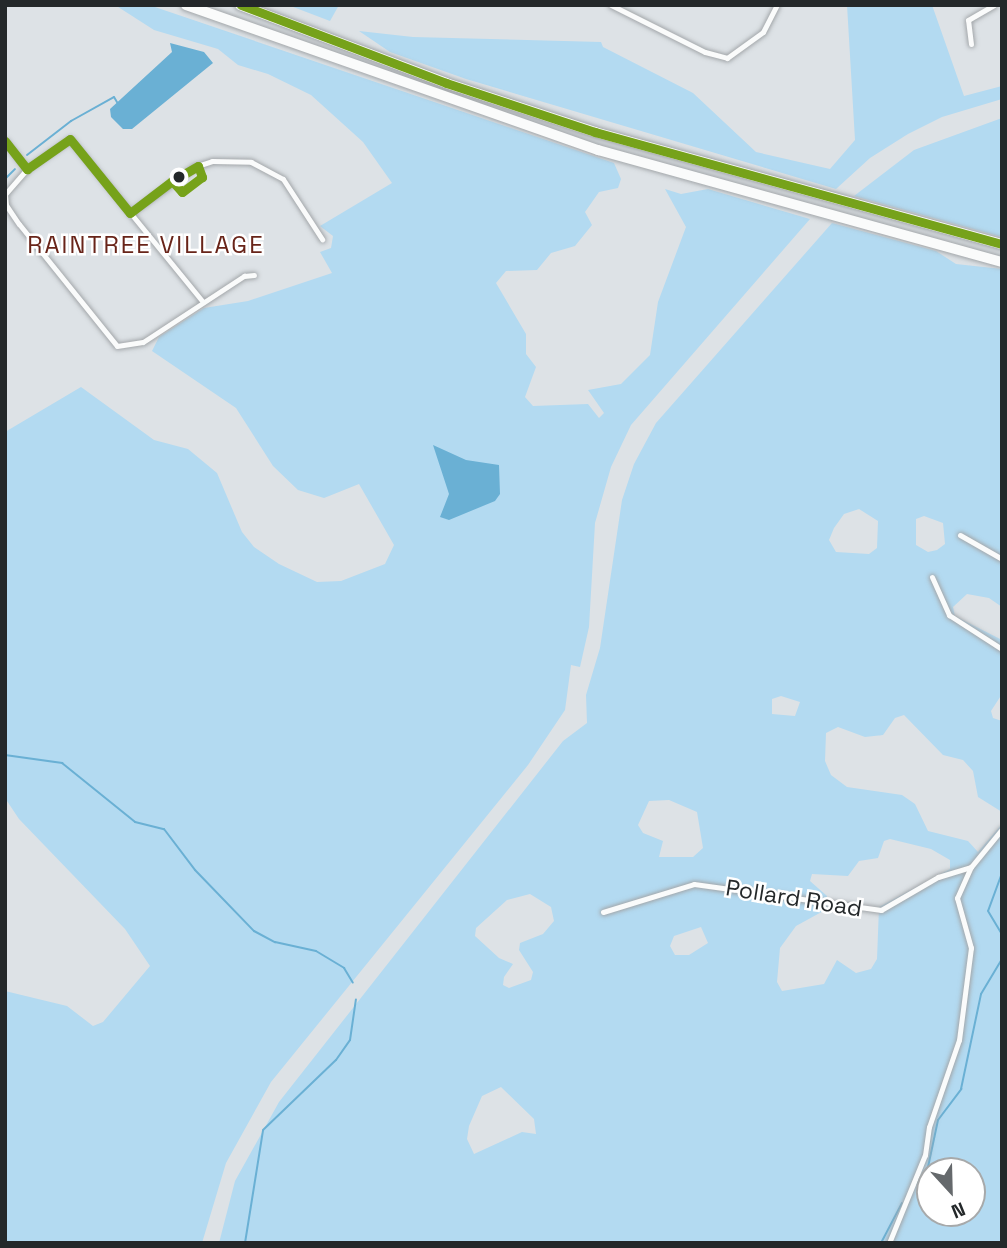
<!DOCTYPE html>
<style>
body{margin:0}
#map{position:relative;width:1007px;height:1248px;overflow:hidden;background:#dde2e6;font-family:"Space Grotesk",sans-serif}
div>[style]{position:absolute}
.green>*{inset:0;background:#b3daf1}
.water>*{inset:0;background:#6ab0d4}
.stream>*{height:2px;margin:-1px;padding:0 1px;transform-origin:1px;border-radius:1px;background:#6ab0d4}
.roads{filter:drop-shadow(0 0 2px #a3a7aa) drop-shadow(0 0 2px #a3a7aa)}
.street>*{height:5px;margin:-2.5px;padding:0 2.5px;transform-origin:2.5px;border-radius:2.5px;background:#fafbfb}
.highway>*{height:10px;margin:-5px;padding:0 5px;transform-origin:5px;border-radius:5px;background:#fafbfb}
.bus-1>*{height:9px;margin:-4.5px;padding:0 4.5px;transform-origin:4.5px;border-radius:4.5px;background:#76a21a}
.dots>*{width:19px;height:19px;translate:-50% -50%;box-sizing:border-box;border:4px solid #fff;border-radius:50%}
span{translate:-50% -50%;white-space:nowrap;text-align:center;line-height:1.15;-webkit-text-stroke:5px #fff;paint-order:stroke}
.street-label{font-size:23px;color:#24282a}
.neighbourhood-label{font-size:24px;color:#682419;letter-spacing:2px}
.frame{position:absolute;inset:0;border:7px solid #24282a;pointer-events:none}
.north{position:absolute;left:916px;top:1157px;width:70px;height:70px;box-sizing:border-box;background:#fff;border:2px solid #a7a9aa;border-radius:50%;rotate:158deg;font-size:19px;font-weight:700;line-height:28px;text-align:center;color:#24282a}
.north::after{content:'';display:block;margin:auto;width:24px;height:32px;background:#65696c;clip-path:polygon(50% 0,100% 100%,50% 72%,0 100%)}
</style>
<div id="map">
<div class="green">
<i style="clip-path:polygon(115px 5px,149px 5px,614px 163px,621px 179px,618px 188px,599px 192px,585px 212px,592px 225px,575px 246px,551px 253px,537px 270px,506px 271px,496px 283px,526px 334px,526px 354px,536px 367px,525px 397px,533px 406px,588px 404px,599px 418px,604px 413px,588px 390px,621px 384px,650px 355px,658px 302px,686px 227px,665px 189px,681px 194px,708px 189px,810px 219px,631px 425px,611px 467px,595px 523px,589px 627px,580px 667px,571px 665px,565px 710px,528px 765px,271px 1082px,226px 1163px,202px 1243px,5px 1243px,5px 991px,67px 1006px,93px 1026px,103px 1022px,150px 966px,125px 929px,19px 819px,5px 798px,5px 432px,81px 387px,154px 440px,188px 449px,217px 473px,242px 532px,254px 547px,279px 564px,317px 582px,341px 581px,385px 564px,394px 545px,359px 484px,324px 498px,298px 490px,273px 466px,236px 408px,152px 351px,159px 337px,204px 308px,248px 301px,332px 273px,320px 252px,331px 248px,333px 236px,320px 226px,392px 183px,363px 142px,311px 95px,268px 74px,238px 65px,218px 49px,154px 30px)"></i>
<i style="clip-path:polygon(288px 5px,339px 5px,330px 21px)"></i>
<i style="clip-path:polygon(847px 5px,932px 5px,964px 96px,1002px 86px,1002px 99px,942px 117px,908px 134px,870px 158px,836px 189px,466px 79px,390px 52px,359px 31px,413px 37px,601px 42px,603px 47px,693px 93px,756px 152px,830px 169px,855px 140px)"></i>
<i style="clip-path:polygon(1002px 118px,1002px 237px,854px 196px,914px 150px)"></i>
<i style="clip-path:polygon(evenodd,832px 223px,936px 251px,956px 264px,1002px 269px,1002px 607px,989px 598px,967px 594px,953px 607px,955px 616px,1002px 640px,1002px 694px,991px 711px,993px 718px,1002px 721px,1002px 812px,978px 797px,973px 771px,963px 760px,943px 755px,904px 715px,895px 718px,883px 735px,865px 737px,838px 727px,826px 733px,825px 761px,831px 775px,847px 787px,902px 795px,915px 804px,928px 831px,968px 841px,978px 852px,1002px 824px,1002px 1243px,219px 1243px,235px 1181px,279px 1102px,563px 741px,587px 723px,586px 695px,600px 648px,622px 500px,634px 464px,656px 423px,832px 223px,859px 509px,878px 521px,877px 548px,869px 554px,836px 552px,829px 540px,834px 528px,844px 514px,859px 509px,832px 223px,924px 516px,943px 523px,945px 544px,937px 550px,928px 552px,916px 545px,916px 519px,924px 516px,832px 223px,781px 696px,800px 702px,795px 716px,772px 714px,772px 699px,781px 696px,832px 223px,669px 800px,697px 812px,703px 848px,693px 857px,659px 857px,663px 841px,643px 833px,638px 825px,649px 801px,669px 800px,832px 223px,890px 839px,931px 849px,950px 860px,950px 869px,879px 907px,877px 959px,871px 969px,856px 973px,837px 960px,824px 984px,782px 991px,777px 982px,780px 948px,796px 926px,827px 909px,827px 896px,810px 881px,812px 874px,848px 876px,859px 861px,878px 858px,884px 841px,890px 839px,832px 223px,530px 894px,551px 907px,554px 921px,543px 934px,520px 943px,519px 950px,533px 972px,531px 980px,509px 988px,503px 985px,504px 977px,513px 964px,499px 958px,475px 936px,476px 928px,507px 900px,530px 894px,832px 223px,701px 927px,708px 943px,689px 955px,675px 955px,670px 946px,674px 936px,701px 927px,832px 223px,501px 1087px,534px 1119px,536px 1134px,522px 1132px,474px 1154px,467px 1139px,469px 1126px,482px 1096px,501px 1087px,832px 223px,930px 1171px,972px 1171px,972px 1213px,930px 1213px,930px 1171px)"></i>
</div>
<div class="water">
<i style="clip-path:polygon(170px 43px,204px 52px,213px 63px,132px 129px,123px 129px,111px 117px,110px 109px,172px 52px)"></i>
<i style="clip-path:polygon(433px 445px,466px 460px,499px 465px,500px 494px,495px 501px,449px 520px,440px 517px,449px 494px)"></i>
</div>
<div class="stream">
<i style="left:27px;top:155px;width:56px;rotate:-37.7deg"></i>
<i style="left:71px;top:121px;width:49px;rotate:-29.2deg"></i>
<i style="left:114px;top:97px;width:6px;rotate:59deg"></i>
<i style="left:5px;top:179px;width:14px;rotate:-45deg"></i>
<i style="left:5px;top:755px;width:58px;rotate:8deg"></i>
<i style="left:62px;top:763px;width:94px;rotate:38.9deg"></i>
<i style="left:135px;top:822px;width:30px;rotate:14deg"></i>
<i style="left:164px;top:829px;width:51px;rotate:52.9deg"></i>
<i style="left:195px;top:870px;width:85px;rotate:46deg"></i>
<i style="left:254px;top:931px;width:24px;rotate:28deg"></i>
<i style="left:275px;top:942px;width:42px;rotate:12.4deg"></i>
<i style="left:316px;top:951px;width:33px;rotate:31deg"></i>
<i style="left:344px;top:968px;width:17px;rotate:59deg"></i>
<i style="left:1002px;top:873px;width:40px;rotate:110.2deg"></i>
<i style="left:988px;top:911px;width:27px;rotate:59deg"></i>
<i style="left:916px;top:1184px;width:21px;rotate:-55deg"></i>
<i style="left:928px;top:1167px;width:48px;rotate:-78deg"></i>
<i style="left:938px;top:1120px;width:39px;rotate:-53deg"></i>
<i style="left:961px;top:1089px;width:97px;rotate:-78.1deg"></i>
<i style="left:981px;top:994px;width:41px;rotate:-59deg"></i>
<i style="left:245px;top:1243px;width:114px;rotate:-80.9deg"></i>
<i style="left:263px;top:1130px;width:101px;rotate:-43.8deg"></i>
<i style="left:336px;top:1060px;width:24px;rotate:-55deg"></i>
<i style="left:350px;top:1040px;width:41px;rotate:-81.7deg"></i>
<i style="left:881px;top:1243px;width:45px;rotate:-62.3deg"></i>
</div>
<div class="roads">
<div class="street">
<i style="left:611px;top:5px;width:105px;rotate:26.6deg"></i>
<i style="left:705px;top:52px;width:23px;rotate:15deg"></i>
<i style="left:727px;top:58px;width:44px;rotate:-35.8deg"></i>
<i style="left:763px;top:32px;width:30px;rotate:-63deg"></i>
<i style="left:971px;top:44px;width:24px;rotate:-97deg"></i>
<i style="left:968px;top:20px;width:30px;rotate:-30deg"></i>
<i style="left:5px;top:141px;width:36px;rotate:52deg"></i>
<i style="left:130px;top:213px;width:79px;rotate:-35.7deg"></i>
<i style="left:194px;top:167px;width:19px;rotate:-18deg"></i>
<i style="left:212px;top:161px;width:39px;rotate:1deg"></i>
<i style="left:251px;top:162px;width:36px;rotate:28deg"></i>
<i style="left:283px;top:179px;width:72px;rotate:57deg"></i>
<i style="left:203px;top:302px;width:210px;rotate:-129.2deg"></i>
<i style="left:70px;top:139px;width:52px;rotate:145.1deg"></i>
<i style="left:27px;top:169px;width:33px;rotate:131deg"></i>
<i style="left:5px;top:194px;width:11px;rotate:85deg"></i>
<i style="left:6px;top:205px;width:23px;rotate:56deg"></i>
<i style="left:19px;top:224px;width:156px;rotate:51.2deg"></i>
<i style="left:117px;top:346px;width:26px;rotate:-9deg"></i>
<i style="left:143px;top:342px;width:121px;rotate:-33.2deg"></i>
<i style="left:244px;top:276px;width:10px;rotate:-6deg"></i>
<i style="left:960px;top:535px;width:48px;rotate:29.7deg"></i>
<i style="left:932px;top:577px;width:42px;rotate:65.9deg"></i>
<i style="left:949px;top:615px;width:63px;rotate:32.7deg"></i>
<i style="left:603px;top:912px;width:95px;rotate:-17.1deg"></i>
<i style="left:694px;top:884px;width:189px;rotate:7.9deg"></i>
<i style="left:881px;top:910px;width:66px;rotate:-30.1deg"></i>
<i style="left:938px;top:877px;width:34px;rotate:-17deg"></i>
<i style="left:971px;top:867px;width:49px;rotate:-50.8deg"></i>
<i style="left:889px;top:1243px;width:95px;rotate:-67.8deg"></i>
<i style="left:925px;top:1155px;width:28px;rotate:-82deg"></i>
<i style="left:929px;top:1127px;width:92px;rotate:-71deg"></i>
<i style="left:959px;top:1040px;width:93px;rotate:-82.6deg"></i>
<i style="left:971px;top:948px;width:52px;rotate:-105.6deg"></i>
<i style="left:957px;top:898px;width:34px;rotate:-66deg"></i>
</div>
<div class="highway">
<i style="left:186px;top:5px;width:437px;rotate:19.4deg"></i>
<i style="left:598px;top:150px;width:419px;rotate:15.5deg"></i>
<i style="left:240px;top:5px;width:220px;rotate:20.7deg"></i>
<i style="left:446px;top:83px;width:157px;rotate:18.2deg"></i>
<i style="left:595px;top:132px;width:422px;rotate:15.4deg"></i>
</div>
</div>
<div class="bus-1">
<i style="left:241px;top:5px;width:219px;rotate:20.8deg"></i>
<i style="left:446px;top:83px;width:157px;rotate:18.2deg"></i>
<i style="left:595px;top:132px;width:422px;rotate:15.4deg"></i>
<i style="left:5px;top:141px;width:36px;rotate:52deg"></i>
<i style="left:27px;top:169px;width:52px;rotate:-34.9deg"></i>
<i style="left:70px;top:139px;width:95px;rotate:51deg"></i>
<i style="left:130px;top:213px;width:53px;rotate:-37.3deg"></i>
<i style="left:198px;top:166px;width:12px;rotate:70deg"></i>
<i style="left:202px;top:177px;width:25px;rotate:143deg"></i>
<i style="left:182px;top:192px;width:15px;rotate:-132deg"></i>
<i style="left:172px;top:181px;width:30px;rotate:-30deg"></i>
</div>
<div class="dots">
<i style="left:179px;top:177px;background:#24282a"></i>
</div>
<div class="street-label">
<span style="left:794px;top:898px;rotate:9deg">Pollard Road</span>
</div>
<div class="neighbourhood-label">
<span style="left:146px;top:245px">RAINTREE VILLAGE</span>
</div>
<div class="frame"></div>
<div class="north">N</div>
</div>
